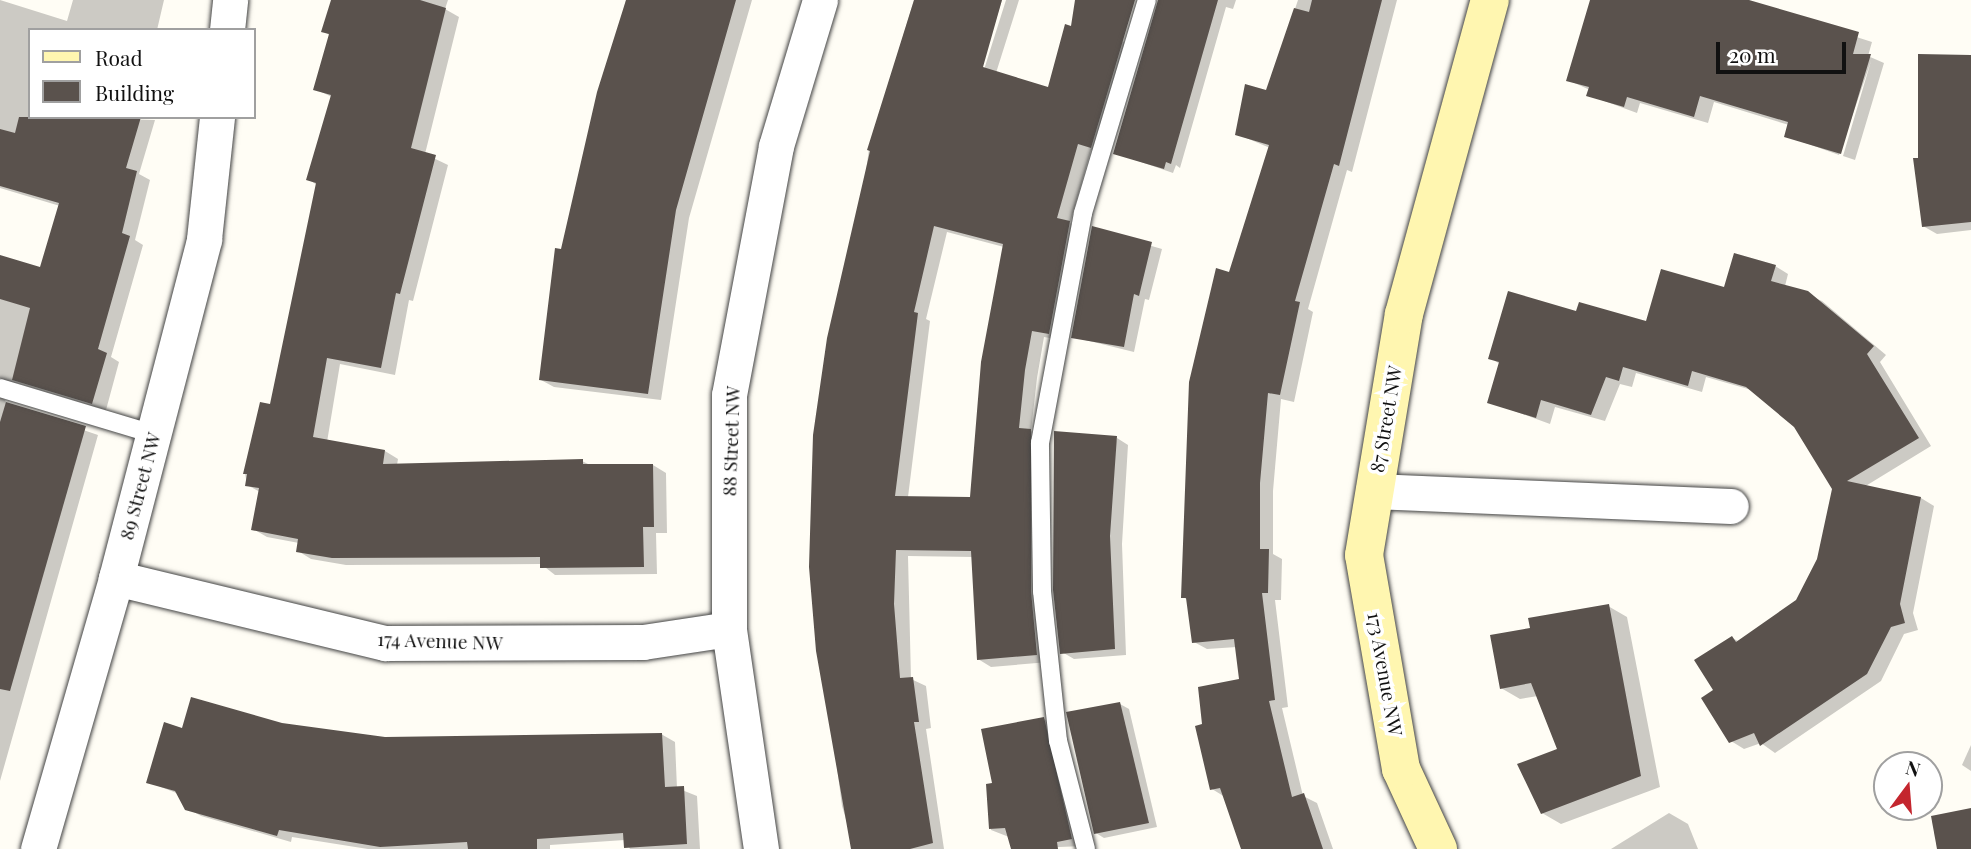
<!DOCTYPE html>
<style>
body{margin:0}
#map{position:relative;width:1971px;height:849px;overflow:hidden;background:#fffdf5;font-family:"Playfair Display",serif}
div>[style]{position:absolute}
.shadow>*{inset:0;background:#0003}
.building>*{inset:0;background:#5a524d}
.roads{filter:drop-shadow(0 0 2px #444) drop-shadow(0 0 2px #444)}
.lane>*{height:18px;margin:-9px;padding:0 9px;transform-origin:9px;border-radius:9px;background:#fff}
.street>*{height:35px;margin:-17.5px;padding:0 17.5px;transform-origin:17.5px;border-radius:17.5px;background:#fff}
.secondary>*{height:38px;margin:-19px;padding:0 19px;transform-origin:19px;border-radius:19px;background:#fff6b0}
span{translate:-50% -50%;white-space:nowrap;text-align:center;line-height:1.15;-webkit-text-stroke:7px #fff;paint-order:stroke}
.street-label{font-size:19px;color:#111}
.legend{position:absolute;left:28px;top:28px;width:228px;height:91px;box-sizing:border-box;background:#fff;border:2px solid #a0a0a0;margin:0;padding:9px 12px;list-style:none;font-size:21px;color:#111}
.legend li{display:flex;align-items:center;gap:14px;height:35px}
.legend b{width:35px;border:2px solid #a0a0a0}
.north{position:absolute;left:1873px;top:751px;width:70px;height:70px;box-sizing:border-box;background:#fff;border:2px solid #a0a0a0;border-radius:50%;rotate:16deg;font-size:19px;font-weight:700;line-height:28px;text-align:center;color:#111}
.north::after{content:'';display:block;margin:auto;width:24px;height:32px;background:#c4262e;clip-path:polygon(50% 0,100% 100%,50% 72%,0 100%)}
.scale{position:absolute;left:1716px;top:42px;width:130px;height:32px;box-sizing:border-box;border:4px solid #111;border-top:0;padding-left:9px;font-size:21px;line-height:24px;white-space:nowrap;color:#111;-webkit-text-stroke:5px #fff;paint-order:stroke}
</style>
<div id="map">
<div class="shadow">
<i style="clip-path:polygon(0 0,67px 21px,73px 0,164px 0,157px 30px,30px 30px,30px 117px,155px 120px,139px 174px,150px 180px,135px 240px,143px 245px,111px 357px,119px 362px,106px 410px,17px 383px,1px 393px,7px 404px,98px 435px,0 781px,0 257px,42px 269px,60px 206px,0 188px)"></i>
<i style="clip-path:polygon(332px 0,448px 0,445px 9px,459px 17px,425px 154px,448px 165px,413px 301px,409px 300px,395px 375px,340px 364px,327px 442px,385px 451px,398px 459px,397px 465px,582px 461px,590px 465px,653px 465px,666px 473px,667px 533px,656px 533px,657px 574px,555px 575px,541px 564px,346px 565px,311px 559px,298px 551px,299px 543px,267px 537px,253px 529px,260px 492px,247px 485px,245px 473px,271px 406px,317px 185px,308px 179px,332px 97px,315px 89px,331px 36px,323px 31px)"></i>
<i style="clip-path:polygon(626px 0,752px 0,689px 218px,661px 400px,554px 387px,541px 380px,562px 251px)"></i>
<i style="clip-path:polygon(evenodd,914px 0,1002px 0,979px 75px,982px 76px,1006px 0,1019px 0,996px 73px,1049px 89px,1122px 41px,1135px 49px,1104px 154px,1091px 150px,1070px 223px,1082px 230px,1061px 340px,1044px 337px,1037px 378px,1031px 431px,1043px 438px,1049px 662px,991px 667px,978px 659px,973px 557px,908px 556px,911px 679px,926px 686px,931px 728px,926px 729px,944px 849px,855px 849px,842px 806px,811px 567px,869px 149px,914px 0,947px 232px,1004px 247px,971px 499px,908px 497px,930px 321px,926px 319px,947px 232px)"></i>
<i style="clip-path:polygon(1172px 0,1236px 0,1233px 9px,1226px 7px,1180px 168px,1176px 165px,1173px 173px,1115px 153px)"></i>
<i style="clip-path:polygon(1298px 0,1397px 0,1352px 172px,1347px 170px,1308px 309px,1313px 312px,1294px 402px,1281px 399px,1273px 491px,1273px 554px,1282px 559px,1281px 600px,1275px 600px,1288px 707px,1282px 708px,1303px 796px,1317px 803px,1333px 849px,1243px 849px,1225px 797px,1212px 789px,1204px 725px,1241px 681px,1237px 647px,1207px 649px,1194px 642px,1188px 600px,1183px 597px,1230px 274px,1270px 148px,1237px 134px,1267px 92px)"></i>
<i style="clip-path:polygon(1612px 0,1742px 0,1872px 42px,1868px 56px,1884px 63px,1855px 160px,1843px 156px,1871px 61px,1839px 155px,1786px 136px,1789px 125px,1714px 102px,1708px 123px,1640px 103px,1637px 113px,1588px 95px,1590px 90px,1568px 80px)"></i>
<i style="clip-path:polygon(1971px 57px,1971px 230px,1937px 234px,1923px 226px,1920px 159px)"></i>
<i style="clip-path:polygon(1093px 229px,1162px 249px,1149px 300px,1145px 299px,1134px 352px,1073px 337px)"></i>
<i style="clip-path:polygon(1775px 266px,1788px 274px,1785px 286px,1822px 301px,1886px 355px,1880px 362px,1931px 446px,1864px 487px,1921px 498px,1934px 506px,1913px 613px,1918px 630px,1904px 634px,1881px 681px,1775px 753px,1761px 743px,1744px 749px,1731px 741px,1715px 691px,1732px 638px,1740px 642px,1798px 602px,1819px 559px,1834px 489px,1796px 426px,1755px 391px,1706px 377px,1702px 392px,1636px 373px,1632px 387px,1620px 384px,1605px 421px,1555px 407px,1550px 424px,1489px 402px,1500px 364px,1490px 358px,1578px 313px,1647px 323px)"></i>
<i style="clip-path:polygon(1117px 438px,1128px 445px,1122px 544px,1126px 655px,1074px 659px,1062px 652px)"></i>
<i style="clip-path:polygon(1608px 606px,1627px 617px,1660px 787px,1561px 824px,1542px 813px,1559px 750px,1538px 696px,1520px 699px,1501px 688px,1532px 629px)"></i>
<i style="clip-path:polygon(1120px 704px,1129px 709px,1157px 827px,1104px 838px,1096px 833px)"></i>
<i style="clip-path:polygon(1044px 719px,1056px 726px,1084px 846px,1013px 849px,1009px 837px,991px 830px,988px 786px,994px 785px)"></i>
<i style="clip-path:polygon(282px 725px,385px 739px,661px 734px,675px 742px,677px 788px,697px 796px,700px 849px,630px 849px,625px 840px,550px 845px,550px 849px,368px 849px,292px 837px,291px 842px,201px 816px,187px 808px,179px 794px,148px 782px,183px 730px)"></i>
<i style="clip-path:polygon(1971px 745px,1971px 771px,1962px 765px)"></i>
<i style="clip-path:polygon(1669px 813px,1688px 824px,1698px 849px,1611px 849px)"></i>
</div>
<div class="building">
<i style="clip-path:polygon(331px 0,420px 0,446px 8px,411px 148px,436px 155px,400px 294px,396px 293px,381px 368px,327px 358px,313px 437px,385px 450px,383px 464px,583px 459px,583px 464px,653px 464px,654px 527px,643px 527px,644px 567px,540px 568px,540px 557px,332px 558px,296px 552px,298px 539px,251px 530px,259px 488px,245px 486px,247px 474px,243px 474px,260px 402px,270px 404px,316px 183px,306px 180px,331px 95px,313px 90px,329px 34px,321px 32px)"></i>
<i style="clip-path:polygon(626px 0,736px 0,676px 210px,648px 394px,539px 380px,555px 248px,561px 249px,597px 92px)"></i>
<i style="clip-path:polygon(evenodd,914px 0,1002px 0,983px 67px,1048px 87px,1065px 24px,1071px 26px,1075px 0,1135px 0,1091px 148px,1078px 144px,1057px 218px,1070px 221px,1049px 334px,1032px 331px,1025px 370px,1019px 428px,1031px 429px,1031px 591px,1037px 655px,977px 660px,971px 551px,896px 550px,894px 604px,900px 678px,913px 677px,919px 722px,914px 722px,933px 843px,910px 849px,851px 849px,816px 651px,809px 567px,813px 435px,827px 338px,870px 151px,867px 150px,914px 0,934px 226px,1003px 244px,981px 362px,970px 497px,895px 496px,918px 313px,914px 312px,934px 226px)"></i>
<i style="clip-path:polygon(1158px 0,1218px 0,1171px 164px,1166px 162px,1164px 169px,1113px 154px)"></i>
<i style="clip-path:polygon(1312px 0,1382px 0,1339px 166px,1334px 164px,1295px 301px,1300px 302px,1280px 395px,1268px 393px,1260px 483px,1260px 549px,1269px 549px,1268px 593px,1262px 593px,1275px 700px,1269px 701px,1292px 797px,1304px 793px,1323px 849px,1241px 849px,1220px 788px,1210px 790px,1195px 726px,1202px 724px,1198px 687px,1239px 679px,1234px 639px,1192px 643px,1186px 598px,1181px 598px,1189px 382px,1216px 268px,1229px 272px,1269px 145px,1235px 135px,1245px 84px,1266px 90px,1294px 8px,1309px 12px)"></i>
<i style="clip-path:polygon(1590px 0,1749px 0,1859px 32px,1853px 54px,1871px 54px,1841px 154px,1784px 137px,1788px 122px,1700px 96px,1694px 117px,1627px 97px,1624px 107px,1586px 96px,1589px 87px,1566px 81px)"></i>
<i style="clip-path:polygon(1918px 54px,1971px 55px,1971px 222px,1922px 227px,1913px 158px,1918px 158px)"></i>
<i style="clip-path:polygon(19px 117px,141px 117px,126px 168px,137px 171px,122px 233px,130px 236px,98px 349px,107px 353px,92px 404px,12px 380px,30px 308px,0 299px,0 255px,40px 267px,59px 203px,0 186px,0 129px,15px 133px)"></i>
<i style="clip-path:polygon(1092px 226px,1152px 242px,1139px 296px,1134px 294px,1124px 347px,1071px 338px)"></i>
<i style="clip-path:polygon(1734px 253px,1776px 265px,1771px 281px,1808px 291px,1874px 346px,1867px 354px,1919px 438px,1847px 481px,1921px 497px,1900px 604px,1905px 623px,1891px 627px,1867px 674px,1760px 746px,1754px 733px,1729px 743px,1701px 698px,1713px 690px,1694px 660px,1732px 636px,1736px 642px,1796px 600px,1817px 559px,1832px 489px,1794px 427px,1746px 387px,1692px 371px,1688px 386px,1623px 367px,1619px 381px,1606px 377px,1591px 415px,1541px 400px,1536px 418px,1487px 403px,1499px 362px,1488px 359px,1508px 291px,1576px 311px,1579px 302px,1646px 321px,1661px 269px,1724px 287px)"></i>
<i style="clip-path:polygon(6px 402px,86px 426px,10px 691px,0 689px,0 422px)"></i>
<i style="clip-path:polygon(1054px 431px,1117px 436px,1110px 536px,1115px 649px,1060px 654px,1053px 590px)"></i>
<i style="clip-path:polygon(1609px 604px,1641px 776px,1541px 814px,1517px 764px,1557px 749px,1531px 683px,1500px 689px,1490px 635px,1530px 628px,1528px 618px)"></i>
<i style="clip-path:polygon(191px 697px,282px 723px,385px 737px,662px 733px,665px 787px,684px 786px,687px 844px,624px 848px,623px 833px,537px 839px,537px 849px,468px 849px,467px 842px,380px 847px,279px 830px,277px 836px,185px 810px,175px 791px,146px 783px,164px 722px,182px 728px)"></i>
<i style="clip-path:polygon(1120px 702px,1149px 823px,1094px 834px,1066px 712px)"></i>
<i style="clip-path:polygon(1044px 717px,1072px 839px,1057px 842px,1058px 849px,1011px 849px,1005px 828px,989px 829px,986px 784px,992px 783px,981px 729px)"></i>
<i style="clip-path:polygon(1971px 808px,1971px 849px,1937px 849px,1931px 816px)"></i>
</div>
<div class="roads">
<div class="lane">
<i style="left:0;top:388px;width:160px;rotate:16.7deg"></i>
<i style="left:1086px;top:849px;width:112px;rotate:-104.5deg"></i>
<i style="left:1058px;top:741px;width:151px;rotate:-96.1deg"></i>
<i style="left:1042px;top:591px;width:148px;rotate:-90.8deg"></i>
<i style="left:1040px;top:443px;width:234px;rotate:-79.4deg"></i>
<i style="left:1083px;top:213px;width:222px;rotate:-73.3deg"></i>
</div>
<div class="street">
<i style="left:227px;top:30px;width:30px;rotate:-84deg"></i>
<i style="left:1373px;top:491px;width:358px;rotate:2.4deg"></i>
<i style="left:116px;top:578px;width:277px;rotate:13.6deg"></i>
<i style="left:385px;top:643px;width:258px;rotate:-0.2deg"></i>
<i style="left:643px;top:642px;width:87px;rotate:-8.6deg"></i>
<i style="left:38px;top:849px;width:282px;rotate:-73.9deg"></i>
<i style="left:116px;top:578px;width:350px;rotate:-75.4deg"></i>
<i style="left:204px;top:239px;width:123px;rotate:-83.9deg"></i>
<i style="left:761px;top:849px;width:222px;rotate:-98.3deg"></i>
<i style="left:729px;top:629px;width:234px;rotate:-90deg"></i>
<i style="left:729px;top:395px;width:253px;rotate:-79.3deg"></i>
<i style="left:776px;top:146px;width:152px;rotate:-73.2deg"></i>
</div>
<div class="secondary">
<i style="left:1438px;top:849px;width:88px;rotate:-114.8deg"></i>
<i style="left:1401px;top:769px;width:217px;rotate:-99.8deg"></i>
<i style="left:1364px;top:555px;width:244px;rotate:-80.6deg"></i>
<i style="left:1404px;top:314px;width:326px;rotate:-74.7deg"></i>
</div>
</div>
<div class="street-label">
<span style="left:1386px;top:419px;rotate:-80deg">87 Street NW</span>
<span style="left:731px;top:441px;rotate:-88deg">88 Street NW</span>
<span style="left:140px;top:486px;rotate:-75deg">89 Street NW</span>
<span style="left:440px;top:641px;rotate:2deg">174 Avenue NW</span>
<span style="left:1385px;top:674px;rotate:80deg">173 Avenue NW</span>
</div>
<ul class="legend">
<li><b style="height:9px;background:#fff6b0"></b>Road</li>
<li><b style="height:19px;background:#5a524d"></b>Building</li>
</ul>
<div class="north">N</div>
<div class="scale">20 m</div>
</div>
